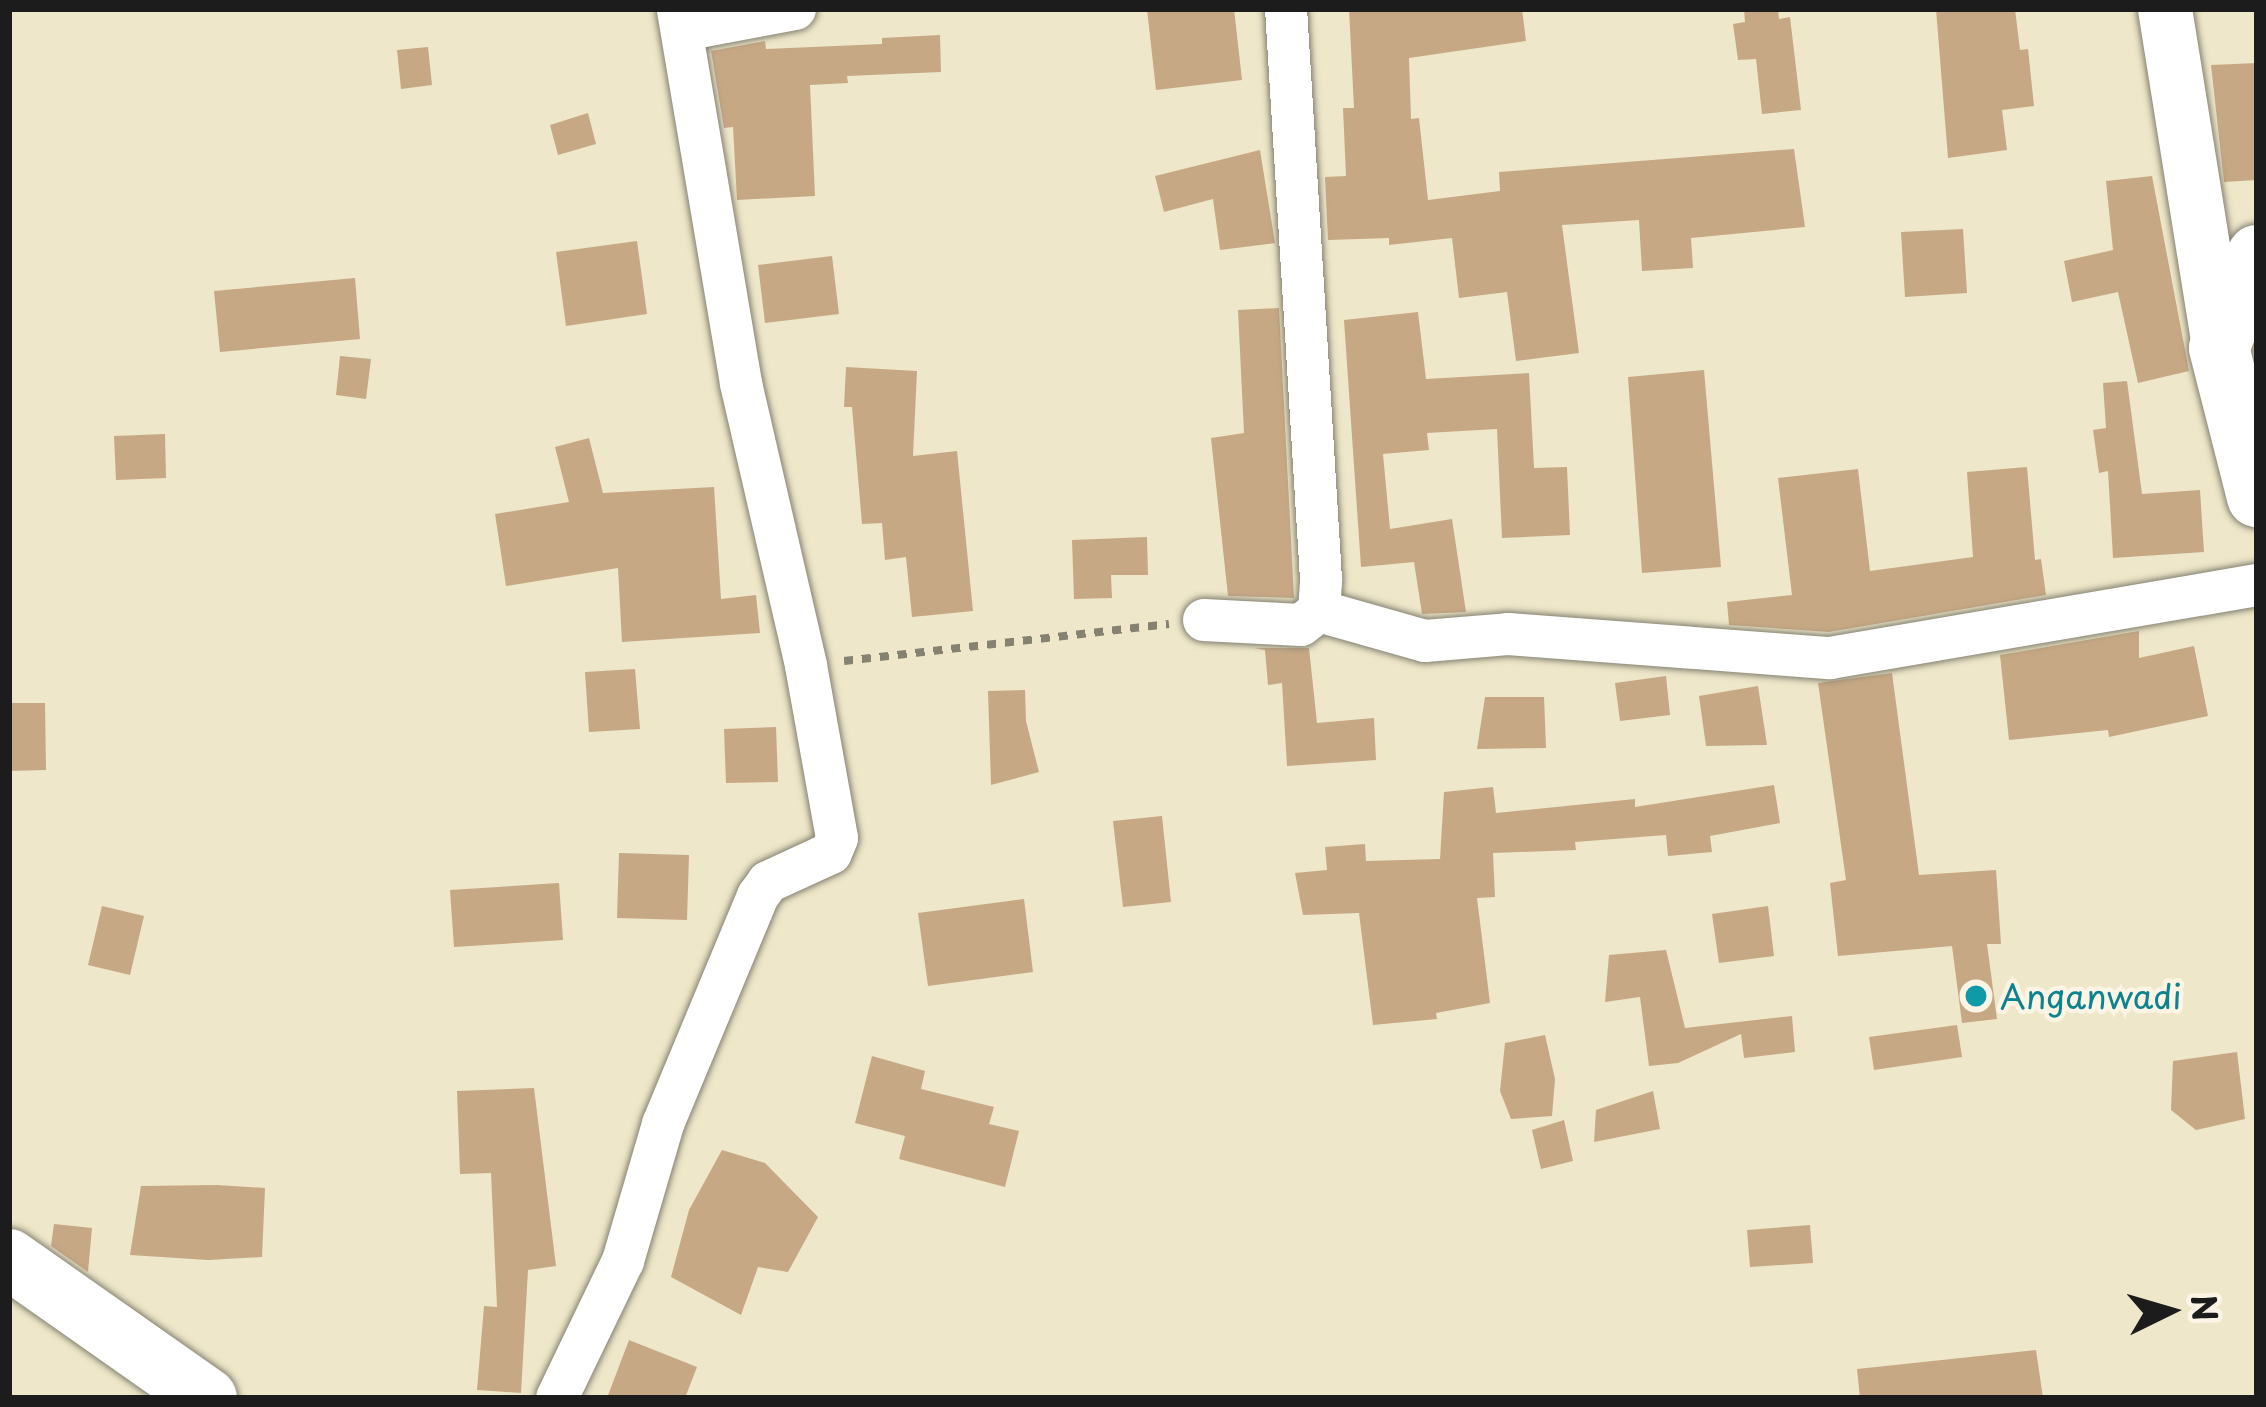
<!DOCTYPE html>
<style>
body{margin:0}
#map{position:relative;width:2266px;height:1407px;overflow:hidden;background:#eee7c9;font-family:"Playpen Sans",sans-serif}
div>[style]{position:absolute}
.building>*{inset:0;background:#c7a885}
.path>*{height:8px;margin-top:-4px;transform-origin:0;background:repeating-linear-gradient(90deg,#858272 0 9px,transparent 0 18px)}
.roads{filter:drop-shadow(0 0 3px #858272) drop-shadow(0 0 3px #858272)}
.minor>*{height:42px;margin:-21px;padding:0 21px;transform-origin:21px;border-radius:21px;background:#fff}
.tertiary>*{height:54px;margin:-27px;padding:0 27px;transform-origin:27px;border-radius:27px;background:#fff}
.secondary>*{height:60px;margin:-30px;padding:0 30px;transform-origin:30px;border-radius:30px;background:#fff}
.dots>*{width:33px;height:33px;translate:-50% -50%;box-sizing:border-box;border:6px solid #fcf5e5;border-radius:50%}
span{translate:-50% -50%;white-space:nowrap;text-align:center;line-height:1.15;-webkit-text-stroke:9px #fcf5e5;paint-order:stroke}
.culture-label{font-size:33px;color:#0d838f}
.left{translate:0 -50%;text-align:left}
.frame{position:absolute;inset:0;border:12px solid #1c1c1c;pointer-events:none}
.north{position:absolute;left:2110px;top:1251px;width:120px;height:120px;-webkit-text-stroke:9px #fcf5e5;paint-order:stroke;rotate:85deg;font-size:33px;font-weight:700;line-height:48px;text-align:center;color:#1c1c1c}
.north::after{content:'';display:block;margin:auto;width:42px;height:54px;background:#1c1c1c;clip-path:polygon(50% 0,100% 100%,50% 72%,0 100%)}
</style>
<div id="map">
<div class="building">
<i style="clip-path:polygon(1147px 9px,1234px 9px,1242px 80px,1156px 90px)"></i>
<i style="clip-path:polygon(1349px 9px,1522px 9px,1526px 41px,1409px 58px,1411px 119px,1419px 118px,1428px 200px,1500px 191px,1499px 172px,1794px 149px,1805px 227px,1691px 238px,1693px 268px,1642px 271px,1639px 220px,1562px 225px,1579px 353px,1516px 361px,1507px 292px,1459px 298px,1452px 238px,1389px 245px,1389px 238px,1328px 240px,1325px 177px,1346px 176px,1343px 108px,1354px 108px)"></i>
<i style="clip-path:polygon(1744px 9px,1778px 9px,1779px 19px,1790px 17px,1801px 110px,1762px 114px,1756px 59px,1738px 60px,1733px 24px,1745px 22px)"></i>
<i style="clip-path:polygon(1936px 9px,2015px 9px,2020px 50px,2028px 49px,2034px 106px,2002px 110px,2007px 150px,1948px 158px)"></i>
<i style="clip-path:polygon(940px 35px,941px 72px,847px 76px,848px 83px,810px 85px,815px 196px,737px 200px,733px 127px,724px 128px,711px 51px,765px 41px,766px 49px,882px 44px,882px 38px)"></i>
<i style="clip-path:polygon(428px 47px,432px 85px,401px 89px,397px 50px)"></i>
<i style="clip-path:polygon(2257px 63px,2257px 180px,2224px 182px,2211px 65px)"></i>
<i style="clip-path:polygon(588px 113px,596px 144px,558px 155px,550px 125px)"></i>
<i style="clip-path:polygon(1260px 150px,1275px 243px,1220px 250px,1213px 199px,1164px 212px,1155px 176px)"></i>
<i style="clip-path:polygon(2152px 176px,2189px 371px,2138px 383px,2118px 292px,2072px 302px,2064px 261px,2113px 250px,2106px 181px)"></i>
<i style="clip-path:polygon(1963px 229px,1967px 293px,1905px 297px,1901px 232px)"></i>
<i style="clip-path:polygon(637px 241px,647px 314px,566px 326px,556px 252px)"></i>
<i style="clip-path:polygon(832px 256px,839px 314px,765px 323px,758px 265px)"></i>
<i style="clip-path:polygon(355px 278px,360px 339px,220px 352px,214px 291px)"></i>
<i style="clip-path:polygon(1279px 308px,1294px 598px,1228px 596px,1211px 438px,1244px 433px,1238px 310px)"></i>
<i style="clip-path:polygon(1418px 312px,1426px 379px,1529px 373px,1534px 468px,1567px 467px,1570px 535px,1502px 538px,1497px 429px,1427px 433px,1429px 450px,1383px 454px,1390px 529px,1452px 519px,1466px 612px,1422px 614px,1414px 562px,1361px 567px,1344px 320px)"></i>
<i style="clip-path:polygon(340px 356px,371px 359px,366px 399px,336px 395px)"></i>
<i style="clip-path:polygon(846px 367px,917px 371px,913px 456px,957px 451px,973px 611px,912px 617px,906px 557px,885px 560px,882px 523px,862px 524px,852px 407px,844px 407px)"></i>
<i style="clip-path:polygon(1704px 370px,1721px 567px,1642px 573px,1628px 377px)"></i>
<i style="clip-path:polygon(2127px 381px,2142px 494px,2200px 490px,2204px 552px,2113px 558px,2108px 471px,2099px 473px,2093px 430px,2106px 428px,2103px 383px)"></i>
<i style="clip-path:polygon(165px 434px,166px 478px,116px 480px,114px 436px)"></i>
<i style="clip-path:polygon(589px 438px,603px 493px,714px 487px,721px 599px,756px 595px,760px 633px,622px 642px,618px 568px,506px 586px,495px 514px,569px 502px,555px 447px)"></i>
<i style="clip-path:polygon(2027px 467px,2035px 560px,2041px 559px,2046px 595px,1829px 632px,1729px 625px,1727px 602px,1792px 595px,1778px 478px,1858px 469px,1870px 571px,1973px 557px,1967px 472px)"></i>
<i style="clip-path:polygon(1147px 537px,1148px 575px,1111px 575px,1112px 598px,1074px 599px,1072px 540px)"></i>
<i style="clip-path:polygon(2139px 631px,2139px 658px,2194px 646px,2208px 716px,2109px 737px,2108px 730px,2009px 740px,2000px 655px)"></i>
<i style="clip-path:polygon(1254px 648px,1309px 648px,1317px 723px,1374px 718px,1376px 760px,1287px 766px,1282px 683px,1268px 685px,1265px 650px)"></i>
<i style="clip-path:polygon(635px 669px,640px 729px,589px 732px,585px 672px)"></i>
<i style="clip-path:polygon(1892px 673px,1919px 875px,1996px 870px,2001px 944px,1987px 944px,1997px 1019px,1962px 1023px,1952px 946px,1838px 956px,1830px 883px,1846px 880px,1818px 683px)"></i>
<i style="clip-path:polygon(1666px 676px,1670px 715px,1620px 721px,1615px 683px)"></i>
<i style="clip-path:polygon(1758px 686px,1767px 745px,1706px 746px,1699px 696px)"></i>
<i style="clip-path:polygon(1025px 690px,1026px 721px,1039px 772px,991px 785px,988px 691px)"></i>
<i style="clip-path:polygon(1485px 697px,1544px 697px,1546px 748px,1477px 749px)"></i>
<i style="clip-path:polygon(9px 703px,45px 703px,46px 770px,9px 771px)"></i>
<i style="clip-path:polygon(776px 727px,778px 782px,726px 783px,724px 729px)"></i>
<i style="clip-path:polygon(1774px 785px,1780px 823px,1710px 836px,1712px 852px,1668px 856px,1666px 835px,1575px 842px,1576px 850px,1493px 853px,1495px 897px,1477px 898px,1490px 1003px,1436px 1013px,1437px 1019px,1373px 1025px,1359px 913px,1303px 915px,1295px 873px,1327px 870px,1325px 847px,1365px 844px,1366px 861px,1440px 859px,1444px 792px,1493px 787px,1496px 813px,1635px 799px,1635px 807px)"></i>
<i style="clip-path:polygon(1162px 816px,1171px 902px,1123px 907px,1113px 821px)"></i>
<i style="clip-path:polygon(619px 853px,689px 855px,687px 920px,617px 918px)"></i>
<i style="clip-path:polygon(559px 883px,563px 940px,454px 947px,450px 890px)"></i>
<i style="clip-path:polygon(1024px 899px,1033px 972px,928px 986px,918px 913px)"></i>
<i style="clip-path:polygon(102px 906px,144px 916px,130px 975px,88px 965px)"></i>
<i style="clip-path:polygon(1768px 906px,1774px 956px,1719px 963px,1712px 914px)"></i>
<i style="clip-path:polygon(1666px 950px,1685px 1028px,1792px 1016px,1795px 1052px,1744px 1058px,1741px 1034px,1678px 1063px,1649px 1066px,1640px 997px,1605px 1002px,1609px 955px)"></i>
<i style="clip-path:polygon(1957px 1025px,1962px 1057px,1874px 1070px,1869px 1037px)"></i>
<i style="clip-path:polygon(1545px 1035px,1555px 1079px,1552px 1116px,1511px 1119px,1500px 1091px,1505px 1043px)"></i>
<i style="clip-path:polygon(2237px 1052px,2245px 1119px,2196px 1130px,2171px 1110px,2173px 1061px)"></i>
<i style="clip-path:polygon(872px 1056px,925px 1071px,921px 1089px,994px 1107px,989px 1124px,1019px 1131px,1005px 1187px,899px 1159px,905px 1136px,855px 1123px)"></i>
<i style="clip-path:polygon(534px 1088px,556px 1266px,528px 1270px,521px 1393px,477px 1390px,484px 1306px,497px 1307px,491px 1173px,460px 1174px,457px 1091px)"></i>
<i style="clip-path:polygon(1653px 1091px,1660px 1129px,1594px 1142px,1596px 1110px)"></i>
<i style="clip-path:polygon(1564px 1120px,1573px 1161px,1541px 1169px,1532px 1130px)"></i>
<i style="clip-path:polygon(722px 1150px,765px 1163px,818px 1217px,788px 1272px,758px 1267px,741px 1315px,671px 1277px,689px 1210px)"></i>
<i style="clip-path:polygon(217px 1185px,265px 1188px,262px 1257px,208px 1260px,130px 1255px,141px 1186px)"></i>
<i style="clip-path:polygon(54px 1224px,92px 1228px,88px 1272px,51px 1246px)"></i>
<i style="clip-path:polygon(1810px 1225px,1813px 1263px,1750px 1267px,1747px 1230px)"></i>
<i style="clip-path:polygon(629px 1340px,697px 1367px,685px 1398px,607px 1398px)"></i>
<i style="clip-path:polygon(2036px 1350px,2043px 1398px,1860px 1398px,1857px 1369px)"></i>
</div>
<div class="path">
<i style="left:844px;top:661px;width:327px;rotate:-6.5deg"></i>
</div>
<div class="roads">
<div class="minor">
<i style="left:683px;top:30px;width:114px;rotate:-10.6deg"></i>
<i style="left:1319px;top:611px;width:110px;rotate:15.8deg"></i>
<i style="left:1425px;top:641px;width:83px;rotate:-4.8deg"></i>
<i style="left:1508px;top:634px;width:323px;rotate:4.3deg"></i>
<i style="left:1830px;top:658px;width:433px;rotate:-9.7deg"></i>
<i style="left:1204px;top:620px;width:97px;rotate:3deg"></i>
<i style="left:1301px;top:625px;width:23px;rotate:-38deg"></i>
<i style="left:1319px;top:611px;width:32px;rotate:-86deg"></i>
<i style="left:1321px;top:579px;width:571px;rotate:-93.51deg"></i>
<i style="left:557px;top:1398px;width:152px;rotate:-64.3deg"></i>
<i style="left:623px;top:1261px;width:143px;rotate:-73.7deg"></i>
<i style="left:663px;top:1124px;width:247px;rotate:-67.4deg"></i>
<i style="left:758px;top:896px;width:17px;rotate:-54deg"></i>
<i style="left:768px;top:882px;width:69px;rotate:-24.7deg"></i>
<i style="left:831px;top:853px;width:16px;rotate:-68deg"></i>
<i style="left:837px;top:838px;width:176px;rotate:-100.2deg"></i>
<i style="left:806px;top:665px;width:289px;rotate:-103deg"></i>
<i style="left:741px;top:383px;width:379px;rotate:-99.6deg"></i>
</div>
<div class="tertiary">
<i style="left:2165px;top:9px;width:343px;rotate:80.9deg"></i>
</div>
<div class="secondary">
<i style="left:2257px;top:255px;width:100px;rotate:112.2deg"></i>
<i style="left:2219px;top:348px;width:154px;rotate:75.7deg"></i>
<i style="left:9px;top:1259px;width:242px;rotate:35.1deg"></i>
</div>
</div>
<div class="dots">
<i style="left:1976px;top:996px;background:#0f9aa8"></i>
</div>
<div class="culture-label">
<span class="left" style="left:2000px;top:996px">Anganwadi</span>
</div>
<div class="frame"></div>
<div class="north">N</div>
</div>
